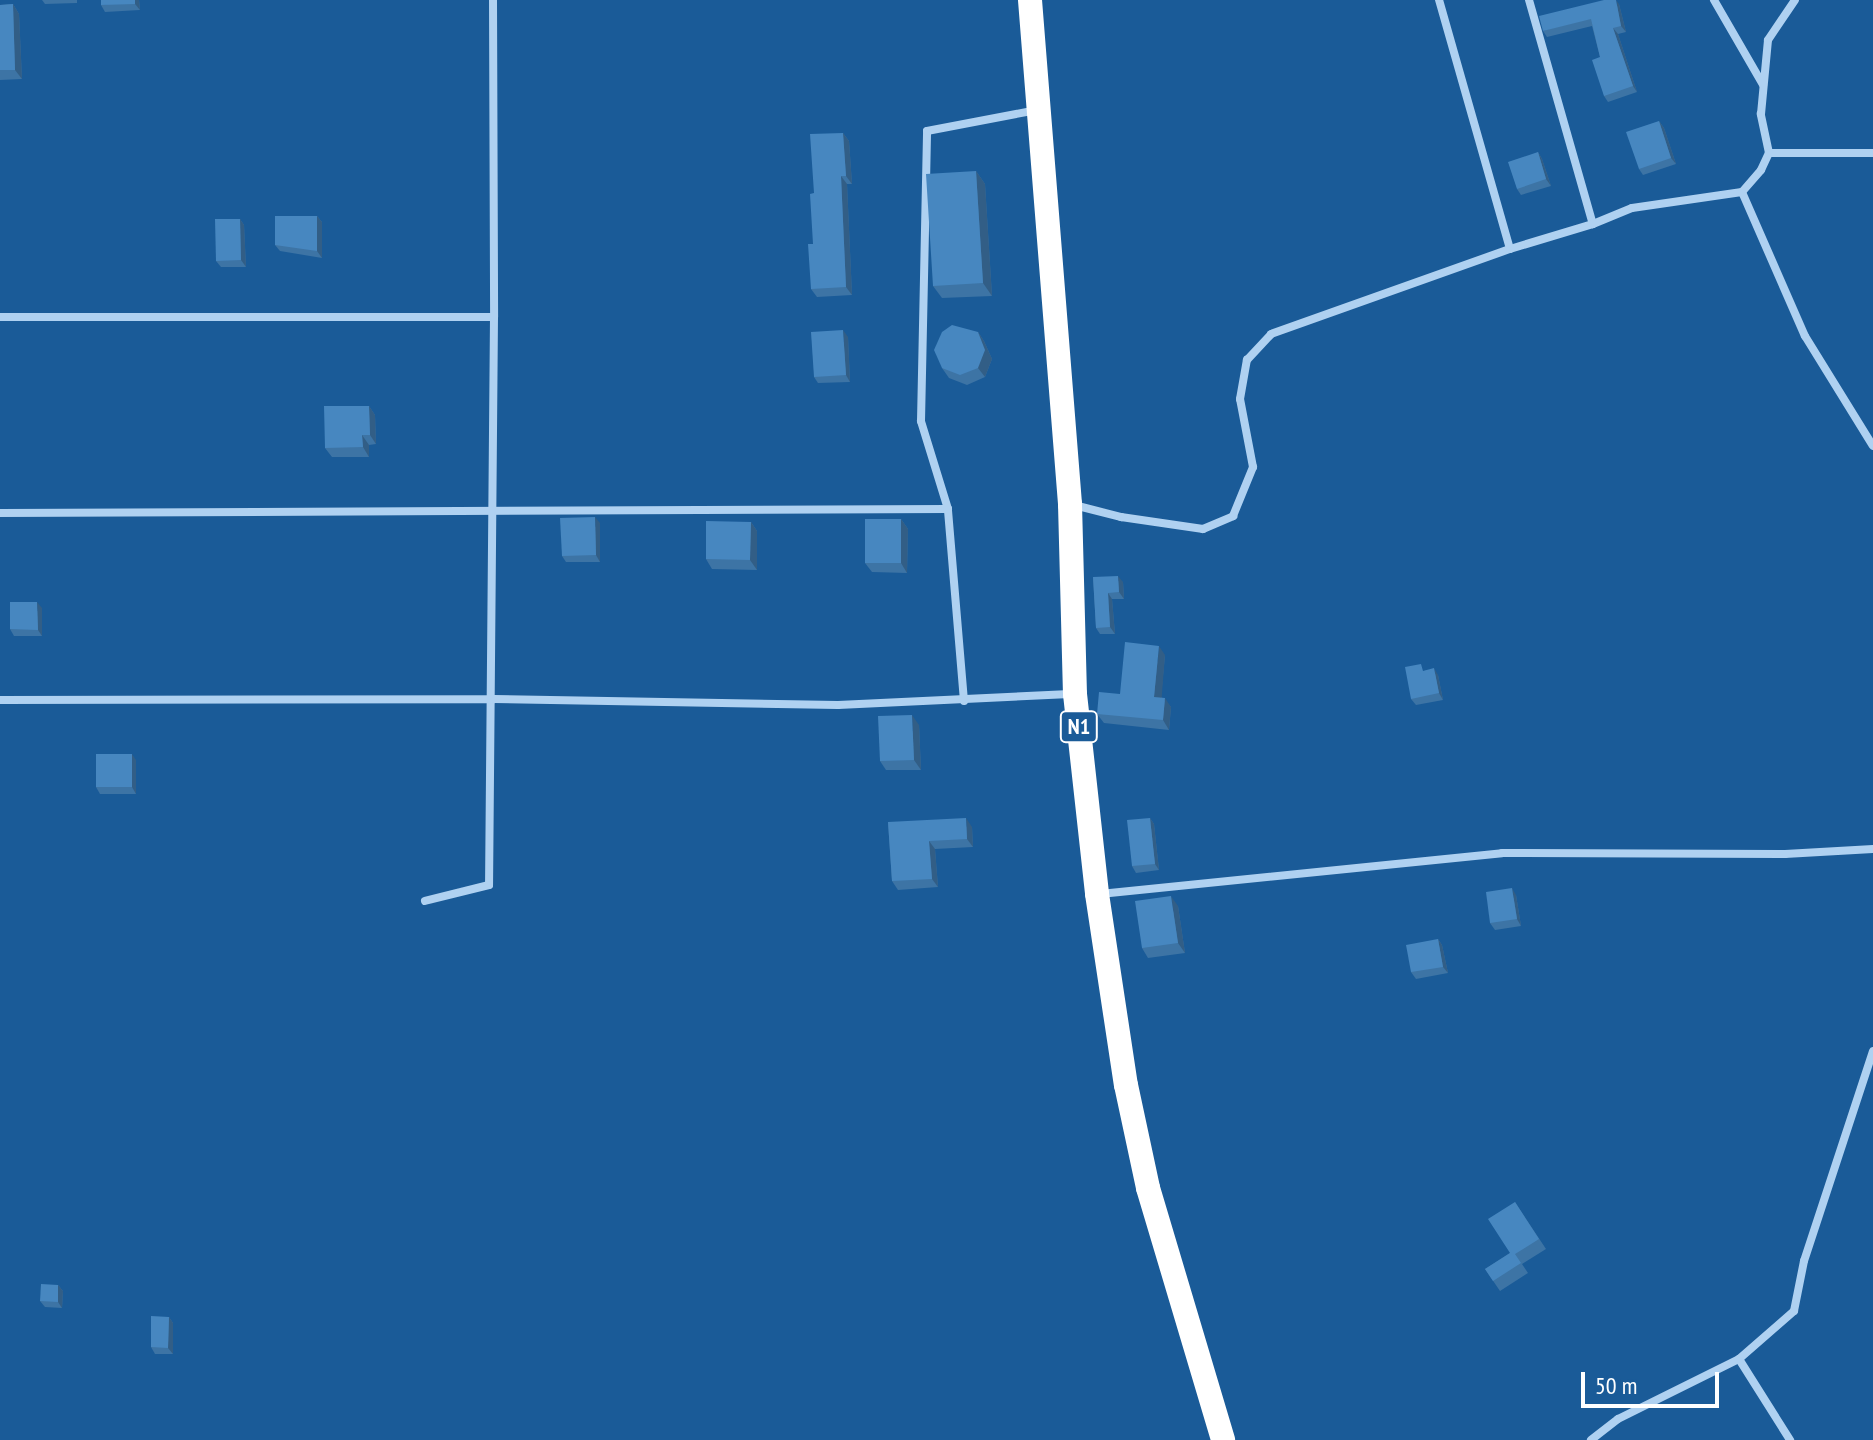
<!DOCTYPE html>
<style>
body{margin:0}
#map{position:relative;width:1873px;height:1440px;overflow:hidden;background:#1a5b98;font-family:"PT Sans Narrow",sans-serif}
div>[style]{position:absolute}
.street>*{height:8px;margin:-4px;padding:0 4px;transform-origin:4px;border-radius:4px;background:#afd1f1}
.highway>*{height:24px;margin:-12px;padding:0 12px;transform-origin:12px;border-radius:12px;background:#fff}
.wall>*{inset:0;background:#3d74a5}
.shaded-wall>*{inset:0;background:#325e86}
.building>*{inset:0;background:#4787c0}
span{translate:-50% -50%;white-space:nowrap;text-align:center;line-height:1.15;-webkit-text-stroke:8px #1a5b98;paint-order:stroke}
.shield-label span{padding:2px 6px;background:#1a5b98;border:2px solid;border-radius:6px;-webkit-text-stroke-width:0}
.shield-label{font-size:22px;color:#fff;font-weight:700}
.scale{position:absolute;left:1581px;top:1372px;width:138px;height:36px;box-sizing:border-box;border:4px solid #fff;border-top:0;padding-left:10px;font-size:24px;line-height:28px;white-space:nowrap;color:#fff;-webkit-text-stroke:6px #1a5b98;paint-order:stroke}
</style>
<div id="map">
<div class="street">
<i style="left:493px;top:0;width:317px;rotate:89.8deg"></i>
<i style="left:1529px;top:0;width:233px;rotate:74.1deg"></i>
<i style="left:1714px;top:0;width:98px;rotate:60deg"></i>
<i style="left:1769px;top:153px;width:40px;rotate:-102deg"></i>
<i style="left:1761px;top:114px;width:74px;rotate:-84.6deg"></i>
<i style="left:1768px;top:40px;width:48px;rotate:-56deg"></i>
<i style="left:1742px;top:192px;width:157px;rotate:66.4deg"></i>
<i style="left:1805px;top:336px;width:129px;rotate:58.3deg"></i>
<i style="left:1510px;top:249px;width:87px;rotate:-16.8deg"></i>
<i style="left:1593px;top:224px;width:42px;rotate:-22.3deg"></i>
<i style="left:1632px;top:208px;width:111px;rotate:-8.3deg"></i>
<i style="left:1742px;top:192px;width:29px;rotate:-49deg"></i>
<i style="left:1761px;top:170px;width:19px;rotate:-65deg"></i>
<i style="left:1769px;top:153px;width:104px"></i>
<i style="left:0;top:317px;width:494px"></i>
<i style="left:494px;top:317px;width:568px;rotate:90.5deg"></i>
<i style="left:489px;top:885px;width:66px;rotate:166deg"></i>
<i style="left:1074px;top:505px;width:49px;rotate:14.3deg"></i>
<i style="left:1121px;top:517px;width:83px;rotate:8.3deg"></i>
<i style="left:1203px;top:529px;width:33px;rotate:-23deg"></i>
<i style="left:1233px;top:516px;width:53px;rotate:-67.8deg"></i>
<i style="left:1253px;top:467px;width:69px;rotate:-100.8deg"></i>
<i style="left:1240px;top:399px;width:40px;rotate:-80deg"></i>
<i style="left:1247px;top:360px;width:35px;rotate:-47deg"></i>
<i style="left:1271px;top:334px;width:254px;rotate:-19.6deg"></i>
<i style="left:1510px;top:249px;width:259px;rotate:-105.9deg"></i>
<i style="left:0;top:513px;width:948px;rotate:-0.24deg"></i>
<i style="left:0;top:700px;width:494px;rotate:-0.1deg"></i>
<i style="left:494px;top:699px;width:344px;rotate:1deg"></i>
<i style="left:838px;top:705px;width:232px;rotate:-2.7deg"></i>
<i style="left:964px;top:701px;width:193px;rotate:-94.8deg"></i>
<i style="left:948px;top:509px;width:92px;rotate:-107.1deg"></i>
<i style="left:921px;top:421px;width:290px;rotate:-88.8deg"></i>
<i style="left:927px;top:131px;width:112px;rotate:-10.8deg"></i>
<i style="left:1100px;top:894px;width:404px;rotate:-5.8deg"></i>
<i style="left:1502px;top:853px;width:283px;rotate:0.2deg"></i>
<i style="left:1785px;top:854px;width:88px;rotate:-3.3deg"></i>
<i style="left:1739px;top:1359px;width:96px;rotate:57.8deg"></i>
<i style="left:1591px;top:1440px;width:34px;rotate:-38deg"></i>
<i style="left:1618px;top:1419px;width:135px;rotate:-26.4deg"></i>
<i style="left:1739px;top:1359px;width:73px;rotate:-41.1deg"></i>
<i style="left:1794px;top:1311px;width:51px;rotate:-78.7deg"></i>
<i style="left:1804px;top:1261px;width:221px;rotate:-71.8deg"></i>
</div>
<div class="highway">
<i style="left:1030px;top:0;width:506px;rotate:85.46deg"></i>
<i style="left:1070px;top:504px;width:190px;rotate:88.5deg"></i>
<i style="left:1075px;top:694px;width:201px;rotate:83.7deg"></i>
<i style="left:1097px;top:894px;width:193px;rotate:81.4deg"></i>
<i style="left:1126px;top:1085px;width:105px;rotate:77.9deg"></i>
<i style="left:1148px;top:1188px;width:263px;rotate:73.4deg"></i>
</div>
<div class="wall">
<i style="clip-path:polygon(42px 0,77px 0,77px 3px,45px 4px)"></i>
<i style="clip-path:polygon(139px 0,140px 10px,105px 12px,101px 5px)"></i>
<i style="clip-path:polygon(13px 4px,19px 14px,22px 79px,0 80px,0 5px)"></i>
<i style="clip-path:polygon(1619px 4px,1626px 32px,1618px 34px,1637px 92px,1608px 102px,1604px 96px,1600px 57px,1592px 26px,1547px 37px,1543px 31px)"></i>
<i style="clip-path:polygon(1659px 121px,1664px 128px,1676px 164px,1643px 175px,1639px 169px)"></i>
<i style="clip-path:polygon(843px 133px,849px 141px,852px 184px,847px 184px,852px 295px,817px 297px,811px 289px,813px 244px)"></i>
<i style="clip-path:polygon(1538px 152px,1542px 159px,1551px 186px,1521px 195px,1517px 189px)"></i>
<i style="clip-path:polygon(976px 171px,985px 184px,992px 296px,942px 298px,933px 286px)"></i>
<i style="clip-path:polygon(317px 216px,322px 222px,322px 258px,280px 251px,275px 245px)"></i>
<i style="clip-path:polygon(240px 219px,244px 225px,246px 267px,221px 267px,216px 261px)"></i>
<i style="clip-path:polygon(978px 332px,984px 341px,992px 359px,985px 377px,967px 385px,949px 378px,942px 368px)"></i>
<i style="clip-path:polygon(848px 337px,850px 382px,818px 383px,814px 377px)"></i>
<i style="clip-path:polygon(369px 406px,375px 415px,376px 444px,369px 445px,369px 457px,332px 457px,325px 448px)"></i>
<i style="clip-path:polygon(901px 519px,908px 529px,907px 573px,872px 572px,865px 563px)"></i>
<i style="clip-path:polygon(751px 522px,757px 531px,757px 570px,712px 569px,706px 559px)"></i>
<i style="clip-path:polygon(600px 523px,600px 562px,566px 562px,562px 556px)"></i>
<i style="clip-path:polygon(1093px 577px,1123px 582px,1124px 599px,1112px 599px,1115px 634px,1100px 634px,1096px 628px)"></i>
<i style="clip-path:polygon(42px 608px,42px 636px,14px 636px,10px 629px)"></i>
<i style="clip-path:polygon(1165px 655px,1161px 697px,1171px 707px,1169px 730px,1104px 723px,1097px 714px)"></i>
<i style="clip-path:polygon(1426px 670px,1438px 675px,1443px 700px,1416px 705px,1411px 699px)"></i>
<i style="clip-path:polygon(919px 725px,921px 770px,886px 770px,880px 761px)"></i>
<i style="clip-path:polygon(136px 760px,136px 794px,100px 794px,96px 787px)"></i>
<i style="clip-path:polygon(1150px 818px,1154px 824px,1159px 870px,1136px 873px,1132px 866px)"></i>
<i style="clip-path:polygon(888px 822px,972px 827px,973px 847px,935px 849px,938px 887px,898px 890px,892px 881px)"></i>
<i style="clip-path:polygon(1516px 895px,1521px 926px,1495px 930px,1490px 923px)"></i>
<i style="clip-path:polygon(1178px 906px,1185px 953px,1148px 958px,1142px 948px)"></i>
<i style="clip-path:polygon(1438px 939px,1442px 945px,1448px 973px,1416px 979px,1411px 972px)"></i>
<i style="clip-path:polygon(1515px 1202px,1546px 1249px,1522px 1264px,1528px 1273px,1500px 1291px,1485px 1269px,1510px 1253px)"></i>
<i style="clip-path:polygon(58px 1285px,63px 1291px,62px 1308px,45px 1307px,40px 1301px)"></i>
<i style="clip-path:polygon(169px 1317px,173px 1323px,173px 1354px,155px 1354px,151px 1347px)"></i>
</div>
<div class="shaded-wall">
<i style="clip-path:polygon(135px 0,139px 0,140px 10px,135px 4px)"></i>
<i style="clip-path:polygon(1616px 0,1619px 4px,1626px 32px,1621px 26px)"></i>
<i style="clip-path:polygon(13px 4px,19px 14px,22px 79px,15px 70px)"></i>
<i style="clip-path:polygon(1613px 28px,1618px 34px,1637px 92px,1633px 86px)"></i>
<i style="clip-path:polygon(1659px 121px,1664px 128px,1676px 164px,1671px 158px)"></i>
<i style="clip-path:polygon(843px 133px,849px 141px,852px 184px,846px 176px)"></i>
<i style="clip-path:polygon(1538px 152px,1542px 159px,1551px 186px,1546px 179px)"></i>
<i style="clip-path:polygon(976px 171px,985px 184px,992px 296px,983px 283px)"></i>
<i style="clip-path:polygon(841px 176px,847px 184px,852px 295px,846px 287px)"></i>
<i style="clip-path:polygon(317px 216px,322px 222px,322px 258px,317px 251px)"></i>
<i style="clip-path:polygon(240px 219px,244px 225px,246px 267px,241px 260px)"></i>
<i style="clip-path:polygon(843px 330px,848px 337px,850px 382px,846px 375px)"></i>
<i style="clip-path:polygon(978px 332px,984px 341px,992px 359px,985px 377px,978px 368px)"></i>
<i style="clip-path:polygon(369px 406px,375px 415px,376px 444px,370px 435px)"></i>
<i style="clip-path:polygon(362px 435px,369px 445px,369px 457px,363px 447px)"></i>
<i style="clip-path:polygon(595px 517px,600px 523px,600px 562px,596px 555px)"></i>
<i style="clip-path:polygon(901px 519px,908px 529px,907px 573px,901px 563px)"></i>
<i style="clip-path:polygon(751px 522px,757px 531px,757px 570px,750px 560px)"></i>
<i style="clip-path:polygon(1118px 576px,1123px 582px,1124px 599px,1119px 592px)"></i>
<i style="clip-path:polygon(1108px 593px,1112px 599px,1115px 634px,1110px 627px)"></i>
<i style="clip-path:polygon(37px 602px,42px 608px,42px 636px,38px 630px)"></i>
<i style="clip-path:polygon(1159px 646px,1165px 655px,1161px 706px,1154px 697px)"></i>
<i style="clip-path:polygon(1434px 668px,1438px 675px,1443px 700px,1439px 693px)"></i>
<i style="clip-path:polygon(1165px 698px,1171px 707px,1169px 730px,1163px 720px)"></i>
<i style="clip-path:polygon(912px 715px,919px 725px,921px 770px,914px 760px)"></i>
<i style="clip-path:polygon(132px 754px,136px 760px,136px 794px,132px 787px)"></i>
<i style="clip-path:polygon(966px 818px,972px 827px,973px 847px,967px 839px)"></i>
<i style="clip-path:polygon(1150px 818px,1154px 824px,1159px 870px,1155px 864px)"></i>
<i style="clip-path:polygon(929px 841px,935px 849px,938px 887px,932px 879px)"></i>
<i style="clip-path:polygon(1512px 888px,1516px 895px,1521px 926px,1517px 919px)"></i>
<i style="clip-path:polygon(1171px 896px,1178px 906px,1185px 953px,1178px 943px)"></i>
<i style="clip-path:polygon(1438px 939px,1442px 945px,1448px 973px,1443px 967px)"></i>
<i style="clip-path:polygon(58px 1285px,63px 1291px,62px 1308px,58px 1302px)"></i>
<i style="clip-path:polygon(169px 1317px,173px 1323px,173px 1354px,168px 1348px)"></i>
</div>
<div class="building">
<i style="clip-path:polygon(101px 0,135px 0,135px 4px,101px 5px)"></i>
<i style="clip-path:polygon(1604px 0,1616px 0,1621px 26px,1613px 28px,1633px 86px,1604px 96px,1592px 60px,1600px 57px,1591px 19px,1543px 31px,1539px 16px)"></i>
<i style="clip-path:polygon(13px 4px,15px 70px,0 70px,0 5px)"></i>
<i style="clip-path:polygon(1659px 121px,1671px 158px,1639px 169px,1626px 132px)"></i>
<i style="clip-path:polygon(843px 133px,846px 176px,841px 176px,846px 287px,811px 289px,808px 244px,813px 244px,810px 194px,814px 193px,810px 134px)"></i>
<i style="clip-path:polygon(1538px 152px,1546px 179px,1517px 189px,1508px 162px)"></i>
<i style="clip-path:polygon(976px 171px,983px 283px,933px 286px,926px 174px)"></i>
<i style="clip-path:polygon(275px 216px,317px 216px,317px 251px,275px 245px)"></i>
<i style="clip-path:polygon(215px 219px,240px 219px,241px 260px,216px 261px)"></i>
<i style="clip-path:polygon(952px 325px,978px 332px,985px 350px,978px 368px,960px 375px,942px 368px,934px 350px,942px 332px)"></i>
<i style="clip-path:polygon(843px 330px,846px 375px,814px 377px,811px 332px)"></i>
<i style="clip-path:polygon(324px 406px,369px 406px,370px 435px,362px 435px,363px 447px,325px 448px)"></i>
<i style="clip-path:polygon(595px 517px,596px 555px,562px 556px,560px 518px)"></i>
<i style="clip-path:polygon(865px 519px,901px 519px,901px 563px,865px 563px)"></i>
<i style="clip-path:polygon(706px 521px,751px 522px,750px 560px,706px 559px)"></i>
<i style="clip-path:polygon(1118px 576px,1119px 592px,1108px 593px,1110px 627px,1096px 628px,1093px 577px)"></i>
<i style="clip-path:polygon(10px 602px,37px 602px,38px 630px,10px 629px)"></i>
<i style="clip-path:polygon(1125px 642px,1159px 646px,1154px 697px,1165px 698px,1163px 720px,1097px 714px,1099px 692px,1120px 694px)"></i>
<i style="clip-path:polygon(1421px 664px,1423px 671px,1434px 668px,1439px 693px,1411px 699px,1405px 667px)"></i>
<i style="clip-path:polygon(912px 715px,914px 760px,880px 761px,878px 716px)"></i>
<i style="clip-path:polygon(96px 754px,132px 754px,132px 787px,96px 787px)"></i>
<i style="clip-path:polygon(966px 818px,967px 839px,929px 841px,932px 879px,892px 881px,888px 822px)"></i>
<i style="clip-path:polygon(1150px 818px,1155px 864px,1132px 866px,1127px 820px)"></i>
<i style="clip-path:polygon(1512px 888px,1517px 919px,1490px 923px,1486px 892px)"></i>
<i style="clip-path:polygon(1171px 896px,1178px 943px,1142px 948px,1135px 901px)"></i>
<i style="clip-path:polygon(1438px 939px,1443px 967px,1411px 972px,1406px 945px)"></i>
<i style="clip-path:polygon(1515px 1202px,1539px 1239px,1515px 1254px,1521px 1263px,1493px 1281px,1485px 1269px,1510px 1253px,1488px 1219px)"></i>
<i style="clip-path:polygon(41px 1284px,58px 1285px,58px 1302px,40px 1301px)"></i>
<i style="clip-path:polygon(151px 1316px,169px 1317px,168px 1348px,151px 1347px)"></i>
</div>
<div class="shield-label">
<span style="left:1079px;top:727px">N1</span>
</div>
<div class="scale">50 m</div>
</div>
